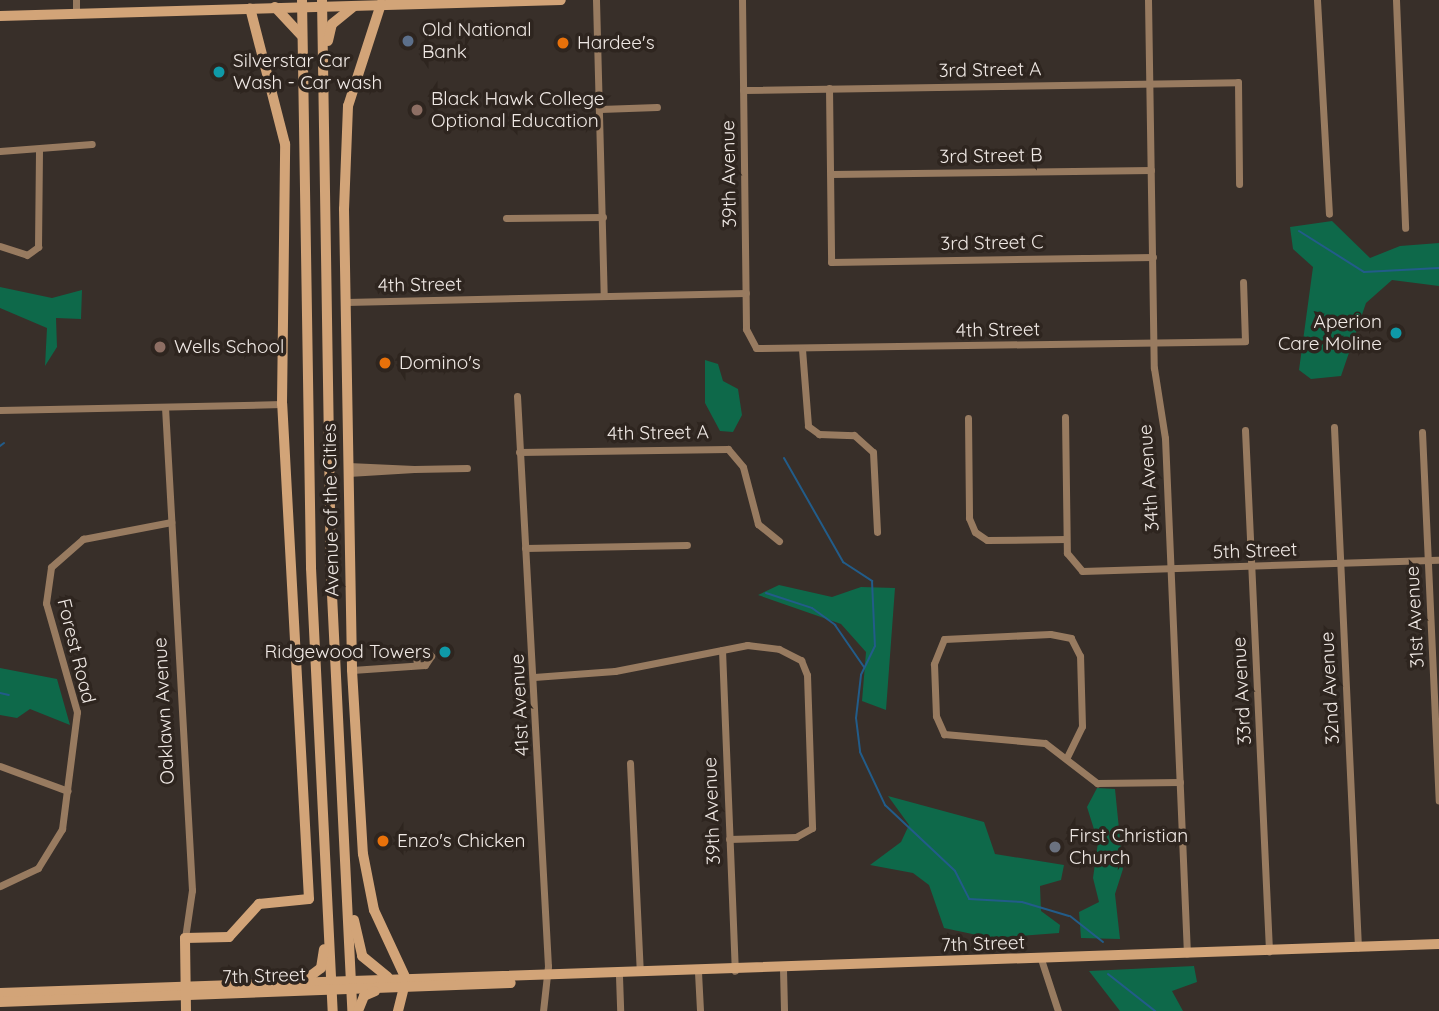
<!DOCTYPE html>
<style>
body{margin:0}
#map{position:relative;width:1439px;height:1011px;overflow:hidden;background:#382f29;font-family:Quicksand,sans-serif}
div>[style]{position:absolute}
.forest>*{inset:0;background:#0e694a}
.stream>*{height:2px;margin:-1px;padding:0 1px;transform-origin:1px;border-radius:1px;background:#225c89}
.street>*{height:7px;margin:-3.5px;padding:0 3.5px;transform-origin:3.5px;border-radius:3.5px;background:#987b60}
.secondary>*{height:10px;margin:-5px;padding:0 5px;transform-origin:5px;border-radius:5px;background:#d2a478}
.dots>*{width:19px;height:19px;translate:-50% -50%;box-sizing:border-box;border:4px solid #2e251f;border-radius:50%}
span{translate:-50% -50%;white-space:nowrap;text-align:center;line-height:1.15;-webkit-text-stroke:7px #2e251f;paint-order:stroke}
.poi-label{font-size:19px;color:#f0e9e5}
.left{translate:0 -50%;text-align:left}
.right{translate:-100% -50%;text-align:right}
.street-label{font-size:19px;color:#f0e9e5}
</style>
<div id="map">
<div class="forest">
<i style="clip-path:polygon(1332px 221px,1370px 258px,1400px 246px,1439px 243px,1439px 286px,1392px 280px,1366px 303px,1341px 376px,1311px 379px,1299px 370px,1313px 267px,1293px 249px,1290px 227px)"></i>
<i style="clip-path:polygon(0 287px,52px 298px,82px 290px,81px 319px,56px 318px,57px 347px,45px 366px,47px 328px,0 308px)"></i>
<i style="clip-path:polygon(705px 360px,718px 364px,723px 381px,738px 389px,742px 415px,733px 432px,720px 431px,705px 403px)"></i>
<i style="clip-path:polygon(779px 585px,832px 597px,861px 587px,895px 588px,886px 710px,862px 701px,866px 652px,841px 624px,758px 595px)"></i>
<i style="clip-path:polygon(0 668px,57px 679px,70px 725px,30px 709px,17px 718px,0 715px)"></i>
<i style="clip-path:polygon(1097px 788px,1115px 789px,1123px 869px,1115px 894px,1120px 939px,1081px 938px,1079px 912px,1099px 902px,1093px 878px,1098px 842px,1087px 807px)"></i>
<i style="clip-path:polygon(888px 796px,984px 822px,995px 854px,1064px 865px,1061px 880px,1040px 886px,1041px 911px,1060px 925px,1059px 933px,991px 938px,944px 928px,929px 885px,913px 873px,870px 865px,901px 842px,909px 825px)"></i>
<i style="clip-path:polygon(1194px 966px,1197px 982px,1172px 991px,1183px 1011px,1120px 1011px,1089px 971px)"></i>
</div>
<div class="stream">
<i style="left:1299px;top:231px;width:77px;rotate:32.2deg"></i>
<i style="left:1364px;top:272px;width:75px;rotate:-3.1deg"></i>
<i style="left:0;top:446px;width:5px;rotate:-37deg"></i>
<i style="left:784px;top:458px;width:120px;rotate:60.4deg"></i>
<i style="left:843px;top:562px;width:35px;rotate:33deg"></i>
<i style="left:872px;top:581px;width:65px;rotate:87.4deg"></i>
<i style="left:875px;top:646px;width:32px;rotate:116deg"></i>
<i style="left:861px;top:675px;width:43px;rotate:96.6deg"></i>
<i style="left:856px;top:718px;width:34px;rotate:83deg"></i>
<i style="left:860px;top:752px;width:59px;rotate:64.7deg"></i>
<i style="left:885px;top:805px;width:96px;rotate:43.3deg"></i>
<i style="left:955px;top:871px;width:31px;rotate:63deg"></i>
<i style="left:969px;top:899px;width:53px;rotate:3.2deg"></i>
<i style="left:1022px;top:902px;width:49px;rotate:16.6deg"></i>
<i style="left:766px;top:593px;width:48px;rotate:18.1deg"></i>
<i style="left:812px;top:608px;width:29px;rotate:36deg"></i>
<i style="left:835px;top:625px;width:51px;rotate:55.4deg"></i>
<i style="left:0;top:693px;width:9px;rotate:13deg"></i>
<i style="left:1070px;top:916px;width:42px;rotate:38.2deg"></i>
<i style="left:1108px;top:974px;width:60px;rotate:38.2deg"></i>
</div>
<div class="street">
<i style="left:76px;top:0;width:14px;rotate:90deg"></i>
<i style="left:596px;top:0;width:296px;rotate:88.5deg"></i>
<i style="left:742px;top:0;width:329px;rotate:89.3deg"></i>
<i style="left:746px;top:329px;width:21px;rotate:62deg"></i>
<i style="left:756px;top:348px;width:489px;rotate:-0.8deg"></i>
<i style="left:1245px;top:341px;width:59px;rotate:-91.9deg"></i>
<i style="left:1148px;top:0;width:368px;rotate:89.1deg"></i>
<i style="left:1154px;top:368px;width:71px;rotate:81.1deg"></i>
<i style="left:1165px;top:438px;width:516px;rotate:87.56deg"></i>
<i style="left:1317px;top:0;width:214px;rotate:86.8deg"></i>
<i style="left:1396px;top:0;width:228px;rotate:87.7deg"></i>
<i style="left:829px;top:88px;width:174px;rotate:89.3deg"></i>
<i style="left:831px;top:262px;width:322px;rotate:-0.9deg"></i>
<i style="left:743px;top:90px;width:495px;rotate:-0.9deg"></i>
<i style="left:1238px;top:82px;width:102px;rotate:89.4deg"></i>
<i style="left:600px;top:109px;width:57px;rotate:-2deg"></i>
<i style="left:0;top:151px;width:92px;rotate:-4.4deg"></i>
<i style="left:831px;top:174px;width:320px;rotate:-0.7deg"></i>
<i style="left:506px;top:218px;width:97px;rotate:-0.6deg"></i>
<i style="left:0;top:246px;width:28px;rotate:18deg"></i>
<i style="left:27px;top:255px;width:14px;rotate:-36deg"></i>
<i style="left:38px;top:247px;width:97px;rotate:-89.4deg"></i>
<i style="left:346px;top:302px;width:400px;rotate:-1.3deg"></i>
<i style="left:802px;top:349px;width:77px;rotate:85.5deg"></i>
<i style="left:808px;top:426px;width:14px;rotate:36deg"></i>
<i style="left:819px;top:434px;width:35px;rotate:2deg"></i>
<i style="left:854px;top:435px;width:25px;rotate:42deg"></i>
<i style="left:873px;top:452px;width:80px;rotate:87.1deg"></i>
<i style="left:517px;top:396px;width:571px;rotate:86.89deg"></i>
<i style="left:548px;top:966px;width:45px;rotate:96.3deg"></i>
<i style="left:165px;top:407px;width:484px;rotate:86.8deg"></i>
<i style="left:192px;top:890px;width:49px;rotate:98.3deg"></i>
<i style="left:0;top:410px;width:282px;rotate:-1.2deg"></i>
<i style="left:1065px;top:417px;width:136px;rotate:89.2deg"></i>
<i style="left:1067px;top:553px;width:23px;rotate:50deg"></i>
<i style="left:1082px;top:571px;width:357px;rotate:-1.8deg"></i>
<i style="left:968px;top:418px;width:100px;rotate:89.4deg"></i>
<i style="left:969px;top:518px;width:15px;rotate:67deg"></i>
<i style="left:975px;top:532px;width:14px;rotate:34deg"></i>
<i style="left:987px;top:540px;width:79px;rotate:-0.7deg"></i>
<i style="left:1334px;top:427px;width:521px;rotate:87.36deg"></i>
<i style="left:1245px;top:430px;width:522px;rotate:87.36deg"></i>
<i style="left:1422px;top:432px;width:369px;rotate:87.4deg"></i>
<i style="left:519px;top:452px;width:209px;rotate:-0.8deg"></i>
<i style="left:728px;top:449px;width:23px;rotate:50deg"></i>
<i style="left:743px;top:467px;width:59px;rotate:75.3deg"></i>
<i style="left:758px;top:524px;width:27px;rotate:39deg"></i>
<i style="left:348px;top:466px;width:66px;rotate:2.6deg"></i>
<i style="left:414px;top:469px;width:66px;rotate:176.5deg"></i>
<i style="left:414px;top:469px;width:53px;rotate:-1.1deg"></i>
<i style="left:525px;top:548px;width:162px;rotate:-1.1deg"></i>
<i style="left:722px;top:650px;width:321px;rotate:87.7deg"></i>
<i style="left:352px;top:670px;width:73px;rotate:-3.9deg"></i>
<i style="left:425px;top:665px;width:11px;rotate:-56deg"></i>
<i style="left:431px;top:656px;width:9px;rotate:-126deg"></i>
<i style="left:426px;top:649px;width:11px;rotate:170deg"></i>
<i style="left:415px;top:651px;width:13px;rotate:81deg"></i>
<i style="left:534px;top:677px;width:81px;rotate:-4.2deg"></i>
<i style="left:615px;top:671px;width:135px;rotate:-11.1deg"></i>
<i style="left:747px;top:645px;width:32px;rotate:7deg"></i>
<i style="left:779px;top:649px;width:25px;rotate:27deg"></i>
<i style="left:801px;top:660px;width:16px;rotate:68deg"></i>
<i style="left:807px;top:675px;width:153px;rotate:88.1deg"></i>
<i style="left:812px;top:828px;width:18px;rotate:151deg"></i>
<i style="left:796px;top:837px;width:67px;rotate:178.3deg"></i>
<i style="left:1067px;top:757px;width:34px;rotate:-64deg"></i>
<i style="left:1082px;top:726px;width:70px;rotate:-91.6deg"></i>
<i style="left:1080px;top:656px;width:20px;rotate:-117deg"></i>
<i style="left:1071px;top:638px;width:21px;rotate:-169deg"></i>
<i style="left:1050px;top:634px;width:106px;rotate:177.3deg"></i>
<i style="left:944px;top:639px;width:27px;rotate:112deg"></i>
<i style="left:934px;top:664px;width:52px;rotate:87.8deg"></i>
<i style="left:936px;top:716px;width:20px;rotate:66deg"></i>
<i style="left:944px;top:734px;width:101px;rotate:5.1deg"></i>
<i style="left:1045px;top:743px;width:66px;rotate:37.6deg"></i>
<i style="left:1097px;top:783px;width:83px;rotate:-0.7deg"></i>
<i style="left:630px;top:763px;width:209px;rotate:87.3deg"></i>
<i style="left:0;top:766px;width:72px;rotate:20.2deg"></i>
<i style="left:0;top:886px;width:42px;rotate:-25.3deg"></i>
<i style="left:38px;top:868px;width:46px;rotate:-58.4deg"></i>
<i style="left:62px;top:829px;width:118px;rotate:-82.7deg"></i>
<i style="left:77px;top:712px;width:113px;rotate:-105.9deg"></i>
<i style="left:46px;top:603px;width:36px;rotate:-82deg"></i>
<i style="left:51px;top:567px;width:43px;rotate:-41.2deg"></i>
<i style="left:83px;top:539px;width:90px;rotate:-10.9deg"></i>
<i style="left:1041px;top:959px;width:55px;rotate:71.9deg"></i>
<i style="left:783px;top:969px;width:42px;rotate:88.6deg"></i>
<i style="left:698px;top:972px;width:39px;rotate:87deg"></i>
<i style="left:619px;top:976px;width:35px;rotate:88deg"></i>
</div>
<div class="secondary">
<i style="left:302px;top:0;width:568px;rotate:89.09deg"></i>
<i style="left:311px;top:568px;width:444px;rotate:87.2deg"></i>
<i style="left:322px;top:0;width:574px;rotate:89.1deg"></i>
<i style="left:331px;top:574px;width:438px;rotate:87.2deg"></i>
<i style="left:381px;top:4px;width:107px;rotate:107.9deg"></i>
<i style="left:348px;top:106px;width:103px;rotate:92.2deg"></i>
<i style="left:344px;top:209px;width:461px;rotate:89deg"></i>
<i style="left:352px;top:670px;width:184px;rotate:86.6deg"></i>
<i style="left:363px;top:854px;width:57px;rotate:78.9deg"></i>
<i style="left:374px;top:910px;width:76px;rotate:65.1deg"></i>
<i style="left:406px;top:979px;width:33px;rotate:104deg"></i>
<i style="left:275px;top:7px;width:38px;rotate:47deg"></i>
<i style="left:0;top:16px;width:561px;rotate:-1.63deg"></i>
<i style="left:328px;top:41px;width:17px;rotate:-77deg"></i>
<i style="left:332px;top:24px;width:28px;rotate:-39deg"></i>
<i style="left:354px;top:920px;width:37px;rotate:77deg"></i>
<i style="left:362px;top:956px;width:33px;rotate:39deg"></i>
<i style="left:305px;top:980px;width:20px;rotate:-37deg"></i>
<i style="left:321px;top:968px;width:19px;rotate:-81deg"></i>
<i style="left:0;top:993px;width:1440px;rotate:-1.95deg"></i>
<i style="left:0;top:1002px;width:511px;rotate:-2.13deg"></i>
<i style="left:186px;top:1011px;width:73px;rotate:-90.8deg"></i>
<i style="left:185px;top:938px;width:44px;rotate:-1.3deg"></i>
<i style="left:229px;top:937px;width:45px;rotate:-47.7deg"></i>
<i style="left:259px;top:904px;width:50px;rotate:-5.7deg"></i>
<i style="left:309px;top:899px;width:496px;rotate:-93.1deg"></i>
<i style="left:282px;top:404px;width:260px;rotate:-89.3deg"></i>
<i style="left:285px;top:144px;width:140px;rotate:-104.4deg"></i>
<i style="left:358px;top:1011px;width:16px;rotate:-68deg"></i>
<i style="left:364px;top:996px;width:12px;rotate:-24deg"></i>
</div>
<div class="dots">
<i style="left:408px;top:41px;background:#5c6f8a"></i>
<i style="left:563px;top:43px;background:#e8710a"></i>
<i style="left:219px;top:72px;background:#0f9aa8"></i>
<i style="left:417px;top:110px;background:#8d6e63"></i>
<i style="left:1396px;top:333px;background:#0f9aa8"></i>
<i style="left:160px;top:347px;background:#8d6e63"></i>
<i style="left:385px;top:363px;background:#e8710a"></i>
<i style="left:445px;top:652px;background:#0f9aa8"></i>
<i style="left:383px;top:841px;background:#e8710a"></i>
<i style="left:1055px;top:847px;background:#6b7280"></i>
</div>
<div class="poi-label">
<span class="left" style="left:422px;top:41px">Old National<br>Bank</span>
<span class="left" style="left:577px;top:43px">Hardee's</span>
<span class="left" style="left:233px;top:72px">Silverstar Car<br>Wash - Car wash</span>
<span class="left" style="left:431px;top:110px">Black Hawk College<br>Optional Education</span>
<span class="right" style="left:1382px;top:333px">Aperion<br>Care Moline</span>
<span class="left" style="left:174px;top:347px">Wells School</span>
<span class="left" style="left:399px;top:363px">Domino's</span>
<span class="right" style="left:431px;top:652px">Ridgewood Towers</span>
<span class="left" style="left:1069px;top:847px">First Christian<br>Church</span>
<span class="left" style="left:397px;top:841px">Enzo's Chicken</span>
</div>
<div class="street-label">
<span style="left:990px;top:70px;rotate:-1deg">3rd Street A</span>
<span style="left:991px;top:156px;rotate:-1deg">3rd Street B</span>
<span style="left:729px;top:174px;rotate:-91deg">39th Avenue</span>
<span style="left:992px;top:243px;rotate:-1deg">3rd Street C</span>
<span style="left:420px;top:285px;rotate:-1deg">4th Street</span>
<span style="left:998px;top:330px;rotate:-1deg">4th Street</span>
<span style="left:658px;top:433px;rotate:-1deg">4th Street A</span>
<span style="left:1149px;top:478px;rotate:-94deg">34th Avenue</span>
<span style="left:331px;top:510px;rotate:-91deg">Avenue of the Cities</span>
<span style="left:1255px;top:551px;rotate:-2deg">5th Street</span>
<span style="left:1415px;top:617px;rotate:-93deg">31st Avenue</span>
<span style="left:76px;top:651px;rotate:76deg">Forest Road</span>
<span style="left:1330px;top:688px;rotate:-93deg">32nd Avenue</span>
<span style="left:1242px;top:691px;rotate:-93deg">33rd Avenue</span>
<span style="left:520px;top:705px;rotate:-93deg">41st Avenue</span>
<span style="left:164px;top:711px;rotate:-93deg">Oaklawn Avenue</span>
<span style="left:712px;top:811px;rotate:-92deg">39th Avenue</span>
<span style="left:983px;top:944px;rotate:-2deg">7th Street</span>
<span style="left:264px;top:976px;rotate:-2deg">7th Street</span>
</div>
</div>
